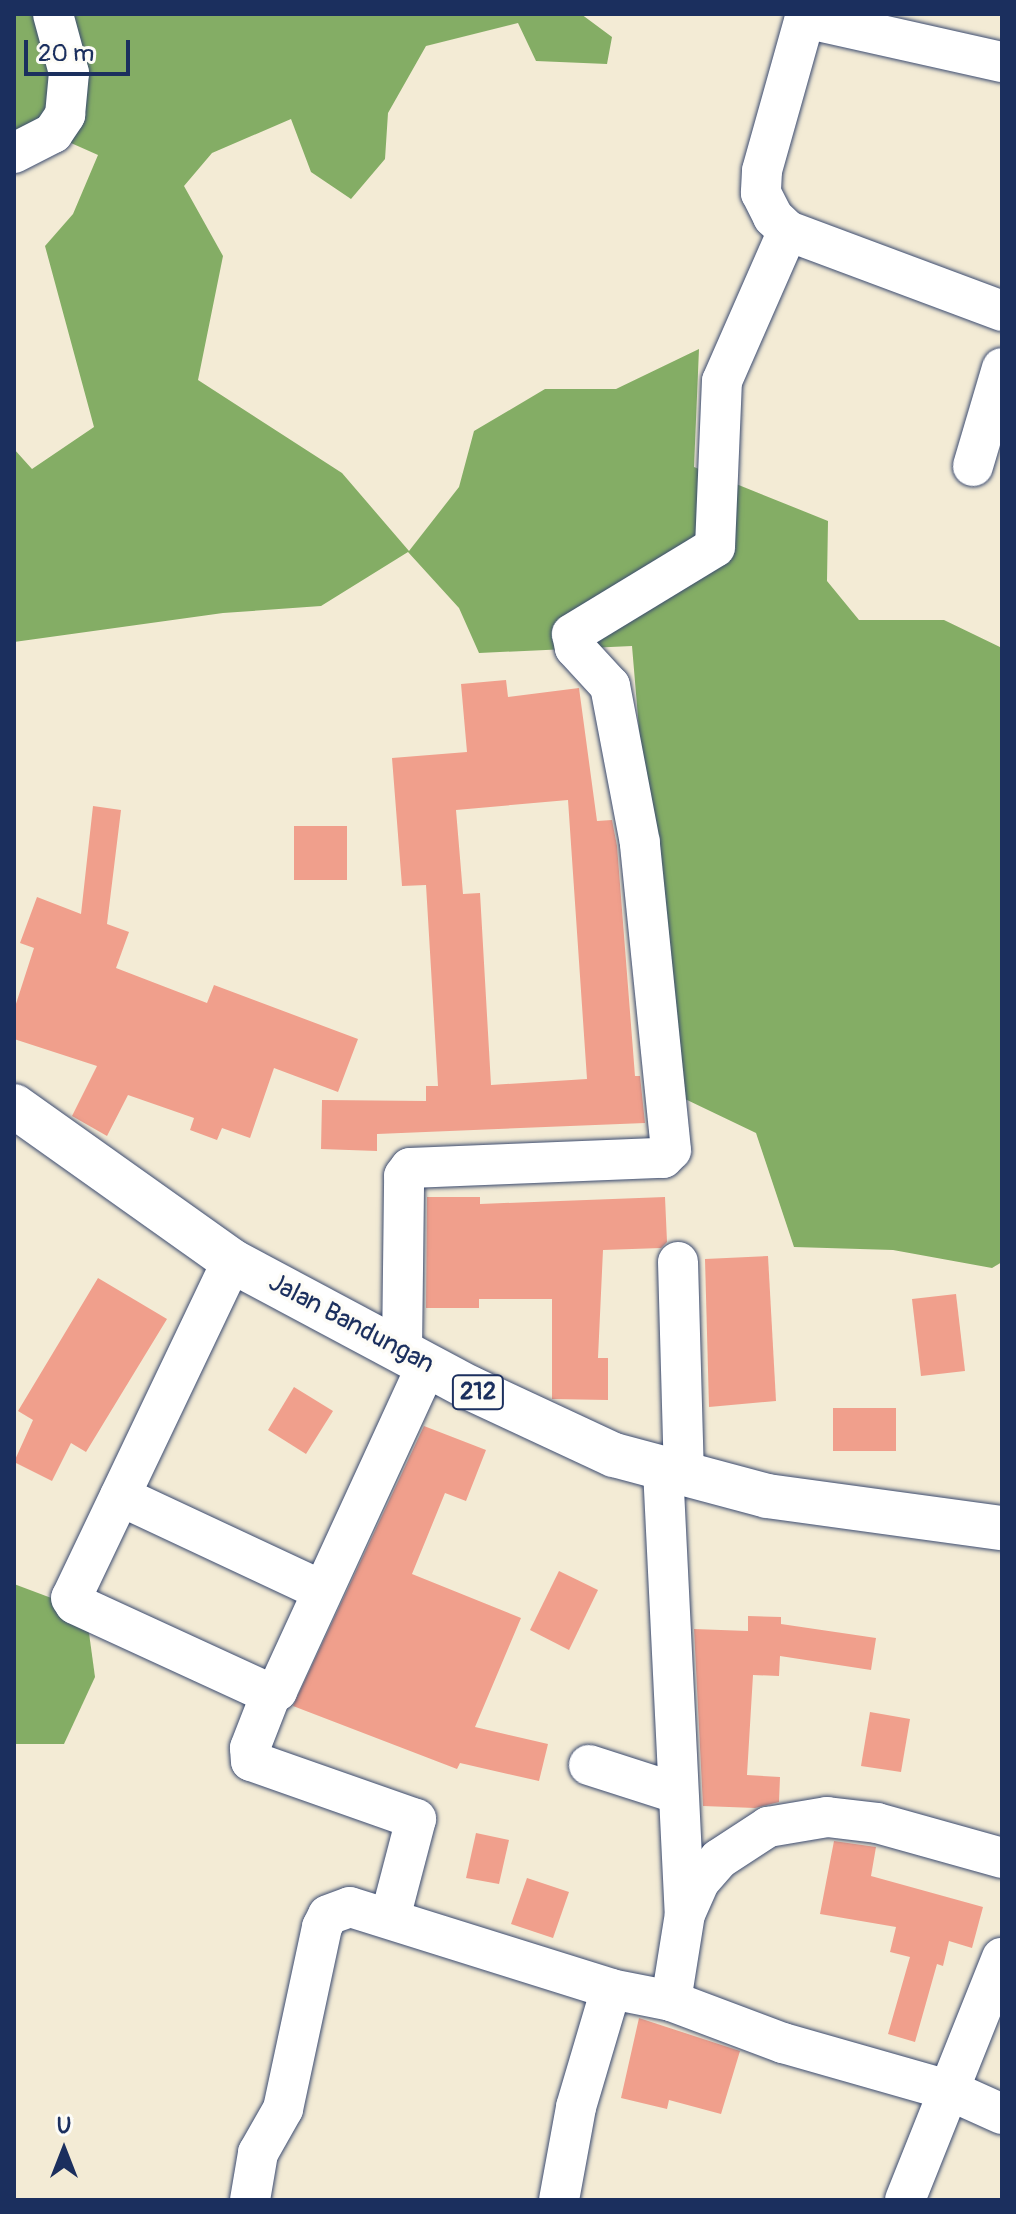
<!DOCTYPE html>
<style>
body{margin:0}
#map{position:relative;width:1016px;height:2214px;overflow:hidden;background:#f3ebd5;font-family:Pangolin,sans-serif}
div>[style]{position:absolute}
.forest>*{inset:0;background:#84ad65}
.building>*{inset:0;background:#f09f8c}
.roads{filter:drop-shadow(0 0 2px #3b4b70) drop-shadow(0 0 2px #3b4b70)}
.minor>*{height:40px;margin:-20px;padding:0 20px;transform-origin:20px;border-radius:20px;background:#fff}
.primary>*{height:44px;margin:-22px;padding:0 22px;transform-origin:22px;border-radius:22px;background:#fff}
span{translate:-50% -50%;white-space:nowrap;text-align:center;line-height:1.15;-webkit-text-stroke:7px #fdfcf7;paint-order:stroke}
.shield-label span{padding:2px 6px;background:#fdfcf7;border:2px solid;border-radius:6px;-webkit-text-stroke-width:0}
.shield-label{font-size:24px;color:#1b2f5e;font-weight:700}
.street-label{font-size:26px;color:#1b2f5e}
.frame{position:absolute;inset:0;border:16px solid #1b2f5e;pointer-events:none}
.north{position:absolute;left:24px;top:2110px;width:80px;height:80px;-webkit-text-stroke:6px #fdfcf7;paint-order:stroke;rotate:0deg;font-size:22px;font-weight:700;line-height:32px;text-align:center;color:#1b2f5e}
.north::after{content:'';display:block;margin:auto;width:28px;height:36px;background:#1b2f5e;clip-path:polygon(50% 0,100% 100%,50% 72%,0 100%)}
.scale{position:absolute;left:24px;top:40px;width:106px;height:36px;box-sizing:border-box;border:4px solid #1b2f5e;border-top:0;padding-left:10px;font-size:24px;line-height:28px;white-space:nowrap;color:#1b2f5e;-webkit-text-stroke:6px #fdfcf7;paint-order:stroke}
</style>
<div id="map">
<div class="forest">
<i style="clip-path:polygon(14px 14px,581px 14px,612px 37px,607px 64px,536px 61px,518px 23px,426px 46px,388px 113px,385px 159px,351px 199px,311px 172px,291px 119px,212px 153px,184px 186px,223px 256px,198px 380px,342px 473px,409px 551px,459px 487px,474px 431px,545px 389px,616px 389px,699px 349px,694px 467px,828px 521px,827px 581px,859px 620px,944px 620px,1002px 648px,1002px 1262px,992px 1268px,893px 1250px,794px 1247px,756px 1133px,685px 1099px,650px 860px,632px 646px,479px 653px,459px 608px,408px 552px,321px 606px,223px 613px,14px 642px,14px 449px,32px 469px,94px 427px,45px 246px,73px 214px,98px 155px,35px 127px,14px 140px)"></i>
<i style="clip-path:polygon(14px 1584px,86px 1611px,95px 1677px,64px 1744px,14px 1744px)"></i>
</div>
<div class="building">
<i style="clip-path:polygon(evenodd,506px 680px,508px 697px,579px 688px,597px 821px,612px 820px,617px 846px,635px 1076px,640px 1076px,645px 1123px,377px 1134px,377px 1151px,321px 1149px,322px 1100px,426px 1101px,426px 1086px,438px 1086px,426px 885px,402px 886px,392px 758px,467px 752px,461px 684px,506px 680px,568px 800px,587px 1079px,491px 1085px,480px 893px,463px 894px,456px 810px,568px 800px)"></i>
<i style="clip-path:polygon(93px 806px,121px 810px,107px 924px,129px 932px,116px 968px,207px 1003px,214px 985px,358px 1039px,338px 1092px,274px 1068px,250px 1138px,222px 1128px,217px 1140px,190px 1130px,194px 1118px,128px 1095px,107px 1136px,72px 1116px,97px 1066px,14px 1039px,14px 1010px,34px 948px,20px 943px,37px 897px,81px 914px)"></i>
<i style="clip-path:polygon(294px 826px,347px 826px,347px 880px,294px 880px)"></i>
<i style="clip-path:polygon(427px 1197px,480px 1197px,480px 1204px,665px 1197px,667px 1242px,661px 1248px,603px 1250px,598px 1358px,608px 1358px,608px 1400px,552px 1399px,552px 1299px,479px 1299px,479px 1308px,426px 1308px)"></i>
<i style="clip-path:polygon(768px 1256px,776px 1401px,709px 1407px,705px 1259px)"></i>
<i style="clip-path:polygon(98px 1278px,167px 1319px,86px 1452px,71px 1443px,52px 1481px,14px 1462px,33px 1420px,18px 1411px)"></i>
<i style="clip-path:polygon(956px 1294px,965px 1371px,921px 1376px,912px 1299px)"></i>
<i style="clip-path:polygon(294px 1387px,333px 1411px,306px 1454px,268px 1430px)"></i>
<i style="clip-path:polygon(833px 1408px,896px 1408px,896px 1451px,833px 1451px)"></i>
<i style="clip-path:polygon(424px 1426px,486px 1450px,466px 1501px,445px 1493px,412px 1574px,521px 1618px,475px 1727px,548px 1744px,539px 1781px,460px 1763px,457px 1769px,293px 1706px)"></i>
<i style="clip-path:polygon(559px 1571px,598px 1590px,569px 1650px,530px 1630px)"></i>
<i style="clip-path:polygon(748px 1616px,781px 1617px,781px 1624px,876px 1638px,871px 1670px,780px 1656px,779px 1676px,753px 1675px,747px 1775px,780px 1777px,779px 1802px,755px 1808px,703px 1806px,694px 1629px,748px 1631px)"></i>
<i style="clip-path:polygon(870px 1712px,910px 1719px,901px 1772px,861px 1766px)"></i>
<i style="clip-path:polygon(476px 1833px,509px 1840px,499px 1884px,466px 1878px)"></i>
<i style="clip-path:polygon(834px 1841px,876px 1847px,871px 1876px,983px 1907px,972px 1948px,949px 1941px,943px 1966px,937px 1964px,915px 2042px,888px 2034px,910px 1957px,890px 1952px,896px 1927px,820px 1914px)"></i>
<i style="clip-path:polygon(527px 1878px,569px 1892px,553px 1938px,511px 1924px)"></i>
<i style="clip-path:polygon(639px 2018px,740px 2051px,721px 2114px,669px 2100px,667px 2109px,621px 2098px)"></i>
</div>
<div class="roads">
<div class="minor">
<i style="left:806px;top:14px;width:163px;rotate:105.7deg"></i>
<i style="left:762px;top:171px;width:22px;rotate:93deg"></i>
<i style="left:761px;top:193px;width:27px;rotate:63deg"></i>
<i style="left:773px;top:217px;width:21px;rotate:43deg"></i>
<i style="left:788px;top:231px;width:228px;rotate:20.5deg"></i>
<i style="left:805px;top:18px;width:202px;rotate:12.6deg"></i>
<i style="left:14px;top:153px;width:44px;rotate:-27.1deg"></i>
<i style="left:53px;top:133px;width:22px;rotate:-56deg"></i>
<i style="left:65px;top:115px;width:42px;rotate:-84.6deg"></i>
<i style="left:69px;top:73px;width:61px;rotate:-105.2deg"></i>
<i style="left:973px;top:466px;width:102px;rotate:-73.5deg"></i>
<i style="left:232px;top:1261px;width:373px;rotate:115.5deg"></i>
<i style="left:71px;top:1598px;width:7px;rotate:56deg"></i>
<i style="left:75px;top:1604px;width:216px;rotate:24.7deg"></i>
<i style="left:271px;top:1694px;width:7px;rotate:-27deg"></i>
<i style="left:277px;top:1691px;width:359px;rotate:-65.3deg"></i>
<i style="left:678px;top:1262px;width:213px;rotate:88.4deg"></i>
<i style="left:402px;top:1351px;width:175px;rotate:-89.3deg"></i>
<i style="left:404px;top:1176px;width:10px;rotate:-53deg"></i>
<i style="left:410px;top:1168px;width:253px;rotate:-2.3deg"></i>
<i style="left:663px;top:1158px;width:11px;rotate:-45deg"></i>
<i style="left:671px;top:1150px;width:309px;rotate:-95.8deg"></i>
<i style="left:640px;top:843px;width:160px;rotate:-100.8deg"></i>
<i style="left:610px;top:686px;width:52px;rotate:-132.6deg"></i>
<i style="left:575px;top:648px;width:14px;rotate:-102deg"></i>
<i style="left:572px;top:634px;width:167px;rotate:-31.3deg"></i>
<i style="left:715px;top:547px;width:166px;rotate:-87.6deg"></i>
<i style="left:722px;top:381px;width:164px;rotate:-66.3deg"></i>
<i style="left:663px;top:1469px;width:445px;rotate:87.2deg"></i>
<i style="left:120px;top:1496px;width:222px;rotate:25.1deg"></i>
<i style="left:271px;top:1694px;width:58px;rotate:111.3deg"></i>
<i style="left:250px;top:1748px;width:13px;rotate:86deg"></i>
<i style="left:251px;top:1761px;width:175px;rotate:19.4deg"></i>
<i style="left:416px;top:1819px;width:102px;rotate:104.7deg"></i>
<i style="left:589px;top:1765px;width:91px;rotate:17.8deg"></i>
<i style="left:671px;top:2001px;width:88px;rotate:-80.9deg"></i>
<i style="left:685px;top:1914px;width:36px;rotate:-66deg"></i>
<i style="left:700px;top:1881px;width:29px;rotate:-49deg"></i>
<i style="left:719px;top:1859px;width:59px;rotate:-33.1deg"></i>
<i style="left:768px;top:1827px;width:60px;rotate:-9.6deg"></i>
<i style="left:827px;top:1817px;width:50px;rotate:6.8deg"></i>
<i style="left:877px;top:1823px;width:130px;rotate:15.6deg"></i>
<i style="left:250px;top:2200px;width:48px;rotate:-80.3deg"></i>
<i style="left:258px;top:2153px;width:51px;rotate:-60.4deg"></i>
<i style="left:283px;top:2109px;width:186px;rotate:-77.9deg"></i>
<i style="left:322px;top:1927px;width:13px;rotate:-63deg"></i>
<i style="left:328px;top:1915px;width:23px;rotate:-20deg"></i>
<i style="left:350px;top:1907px;width:274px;rotate:17.4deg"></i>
<i style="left:611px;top:1989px;width:61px;rotate:11.3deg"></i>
<i style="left:671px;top:2001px;width:120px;rotate:20.6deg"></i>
<i style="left:783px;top:2043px;width:175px;rotate:15.9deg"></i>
<i style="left:951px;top:2091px;width:56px;rotate:24.3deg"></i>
<i style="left:559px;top:2200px;width:95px;rotate:-79.6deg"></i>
<i style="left:576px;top:2107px;width:123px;rotate:-73.5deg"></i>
<i style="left:905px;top:2200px;width:261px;rotate:-68.2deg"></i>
</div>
<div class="primary">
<i style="left:14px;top:1106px;width:267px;rotate:35.4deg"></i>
<i style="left:232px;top:1261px;width:270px;rotate:28.1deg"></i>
<i style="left:470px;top:1388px;width:159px;rotate:25deg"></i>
<i style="left:614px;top:1455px;width:158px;rotate:15deg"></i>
<i style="left:767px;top:1496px;width:237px;rotate:7.8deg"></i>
</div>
</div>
<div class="shield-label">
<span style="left:478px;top:1392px">212</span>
</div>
<div class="street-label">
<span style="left:351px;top:1324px;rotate:28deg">Jalan Bandungan</span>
</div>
<div class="frame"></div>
<div class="north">U</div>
<div class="scale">20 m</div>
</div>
